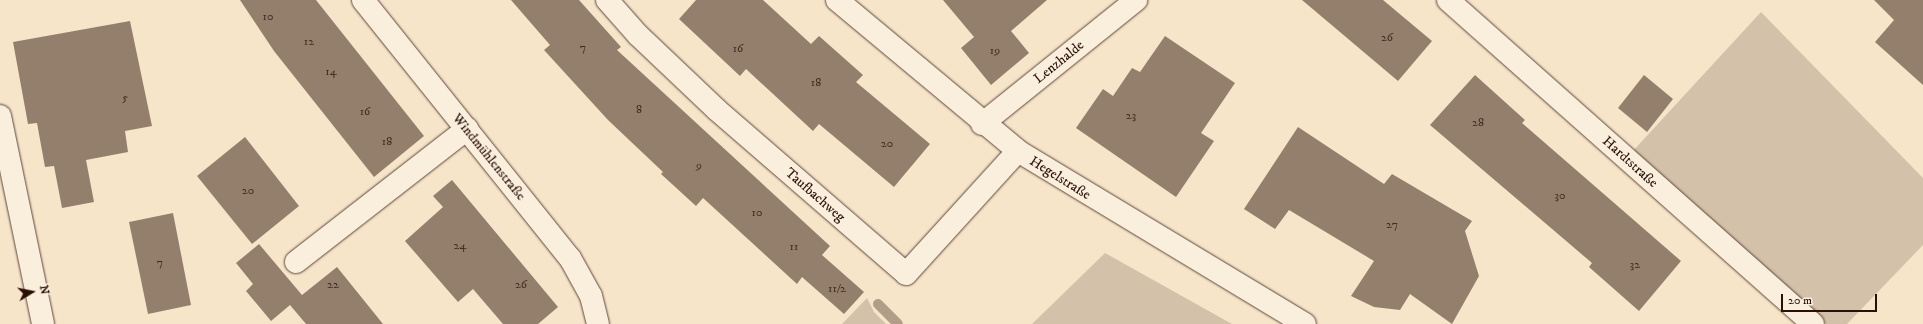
<!DOCTYPE html>
<meta charset="utf-8">
<style>
body{margin:0}
#map{position:relative;width:1923px;height:324px;overflow:hidden;background:#f7e5ca;font-family:"IM FELL DW Pica",serif}
div>[style]{position:absolute}
.green>*{inset:0;background:#d4c1a9}
.stream>*{height:10px;margin:-5px;padding:0 5px;transform-origin:5px;border-radius:5px;background:#b19d88}
.building>*{inset:0;background:#947f6d}
.roads{filter:drop-shadow(0 0 1px #5c4638) drop-shadow(0 0 1px #5c4638)}
.minor>*{height:22px;margin:-11px;padding:0 11px;transform-origin:11px;border-radius:11px;background:#faeedd}
span{translate:-50% -50%;white-space:nowrap;text-align:center;line-height:1.15;-webkit-text-stroke:3px #faeedd;paint-order:stroke}
.number-label{font-size:12px;color:#442c21}
.number-label span{-webkit-text-stroke-width:0}
.street-label{font-size:14px;color:#291108}
.north{position:absolute;left:12px;top:272px;width:40px;height:40px;-webkit-text-stroke:3px #faeedd;paint-order:stroke;rotate:80deg;font-size:11px;font-weight:700;line-height:16px;text-align:center;color:#291108}
.north::after{content:'';display:block;margin:auto;width:14px;height:18px;background:#291108;clip-path:polygon(50% 0,100% 100%,50% 72%,0 100%)}
.scale{position:absolute;left:1781px;top:294px;width:96px;height:18px;box-sizing:border-box;border:2px solid #291108;border-top:0;padding-left:5px;font-size:12px;line-height:14px;white-space:nowrap;color:#291108;-webkit-text-stroke:3px #faeedd;paint-order:stroke}
</style>
<div id="map">
<div class="green">
<i style="clip-path:polygon(1761px 12px,1923px 178px,1923px 245px,1847px 324px,1826px 324px,1632px 152px)"></i>
<i style="clip-path:polygon(1105px 253px,1232px 324px,1032px 324px)"></i>
<i style="clip-path:polygon(867px 298px,874px 312px,886px 324px,842px 324px)"></i>
</div>
<div class="stream">
<i style="left:878px;top:304px;width:28px;rotate:45deg"></i>
</div>
<div class="building">
<i style="clip-path:polygon(240px 0,316px 0,424px 136px,374px 177px,274px 51px)"></i>
<i style="clip-path:polygon(511px 0,579px 0,621px 47px,617px 50px,830px 246px,822px 255px,864px 292px,844px 314px,802px 277px,797px 284px,703px 198px,696px 206px,661px 174px,663px 172px,608px 120px,544px 50px,550px 45px)"></i>
<i style="clip-path:polygon(696px 0,763px 0,811px 44px,819px 36px,863px 75px,856px 82px,930px 144px,894px 187px,819px 124px,813px 131px,746px 69px,740px 76px,679px 19px)"></i>
<i style="clip-path:polygon(943px 0,1047px 0,1011px 31px,1029px 53px,991px 85px,961px 48px,974px 37px)"></i>
<i style="clip-path:polygon(1302px 0,1383px 0,1432px 41px,1398px 81px)"></i>
<i style="clip-path:polygon(1874px 0,1923px 0,1923px 85px,1875px 42px,1894px 20px)"></i>
<i style="clip-path:polygon(130px 21px,152px 126px,125px 131px,128px 152px,86px 160px,94px 202px,62px 208px,54px 166px,45px 167px,37px 123px,28px 124px,13px 42px)"></i>
<i style="clip-path:polygon(1165px 36px,1235px 83px,1201px 133px,1214px 141px,1176px 197px,1076px 128px,1103px 89px,1113px 96px,1132px 68px,1140px 72px)"></i>
<i style="clip-path:polygon(1475px 75px,1525px 120px,1522px 123px,1681px 261px,1639px 311px,1589px 267px,1592px 263px,1430px 125px)"></i>
<i style="clip-path:polygon(1644px 75px,1673px 99px,1647px 132px,1618px 108px)"></i>
<i style="clip-path:polygon(1298px 127px,1384px 184px,1392px 174px,1472px 221px,1465px 231px,1479px 276px,1452px 324px,1410px 294px,1400px 310px,1374px 307px,1351px 296px,1374px 261px,1289px 210px,1275px 229px,1244px 209px)"></i>
<i style="clip-path:polygon(245px 137px,299px 206px,252px 244px,197px 176px)"></i>
<i style="clip-path:polygon(452px 180px,558px 307px,538px 324px,503px 324px,473px 289px,458px 302px,405px 241px,443px 207px,433px 196px)"></i>
<i style="clip-path:polygon(173px 213px,191px 305px,148px 314px,129px 222px)"></i>
<i style="clip-path:polygon(259px 244px,302px 295px,337px 267px,383px 324px,306px 324px,290px 305px,271px 321px,246px 291px,253px 284px,236px 263px)"></i>
</div>
<div class="roads">
<div class="minor">
<i style="left:363px;top:0;width:331px;rotate:51.3deg"></i>
<i style="left:570px;top:258px;width:43px;rotate:61.1deg"></i>
<i style="left:591px;top:296px;width:29px;rotate:76deg"></i>
<i style="left:607px;top:0;width:47px;rotate:48.5deg"></i>
<i style="left:638px;top:35px;width:109px;rotate:43.5deg"></i>
<i style="left:717px;top:110px;width:250px;rotate:40.9deg"></i>
<i style="left:906px;top:274px;width:166px;rotate:-47.7deg"></i>
<i style="left:837px;top:0;width:236px;rotate:39.8deg"></i>
<i style="left:1018px;top:151px;width:335px;rotate:31.1deg"></i>
<i style="left:1448px;top:0;width:488px;rotate:41.6deg"></i>
<i style="left:0;top:116px;width:212px;rotate:78.3deg"></i>
<i style="left:982px;top:124px;width:198px;rotate:-38.8deg"></i>
<i style="left:296px;top:262px;width:217px;rotate:-37.9deg"></i>
</div>
</div>
<div class="number-label">
<span style="left:268px;top:17px">10</span>
<span style="left:1387px;top:38px">26</span>
<span style="left:309px;top:42px">12</span>
<span style="left:583px;top:48px">7</span>
<span style="left:738px;top:49px">16</span>
<span style="left:995px;top:51px">19</span>
<span style="left:331px;top:72px">14</span>
<span style="left:816px;top:83px">18</span>
<span style="left:125px;top:98px">5</span>
<span style="left:639px;top:110px">8</span>
<span style="left:365px;top:112px">16</span>
<span style="left:1131px;top:116px">23</span>
<span style="left:1478px;top:123px">28</span>
<span style="left:387px;top:142px">18</span>
<span style="left:887px;top:144px">20</span>
<span style="left:699px;top:166px">9</span>
<span style="left:248px;top:191px">20</span>
<span style="left:1560px;top:196px">30</span>
<span style="left:757px;top:213px">10</span>
<span style="left:1392px;top:225px">27</span>
<span style="left:460px;top:246px">24</span>
<span style="left:794px;top:247px">11</span>
<span style="left:160px;top:263px">7</span>
<span style="left:1635px;top:265px">32</span>
<span style="left:333px;top:285px">22</span>
<span style="left:521px;top:285px">26</span>
<span style="left:837px;top:289px">11/2</span>
</div>
<div class="street-label">
<span style="left:1059px;top:62px;rotate:-39deg">Lenzhalde</span>
<span style="left:489px;top:157px;rotate:51deg">Windmühlenstraße</span>
<span style="left:1630px;top:162px;rotate:42deg">Hardtstraße</span>
<span style="left:1060px;top:178px;rotate:32deg">Hegelstraße</span>
<span style="left:815px;top:195px;rotate:41deg">Taufbachweg</span>
</div>
<div class="north">N</div>
<div class="scale">20 m</div>
</div>
